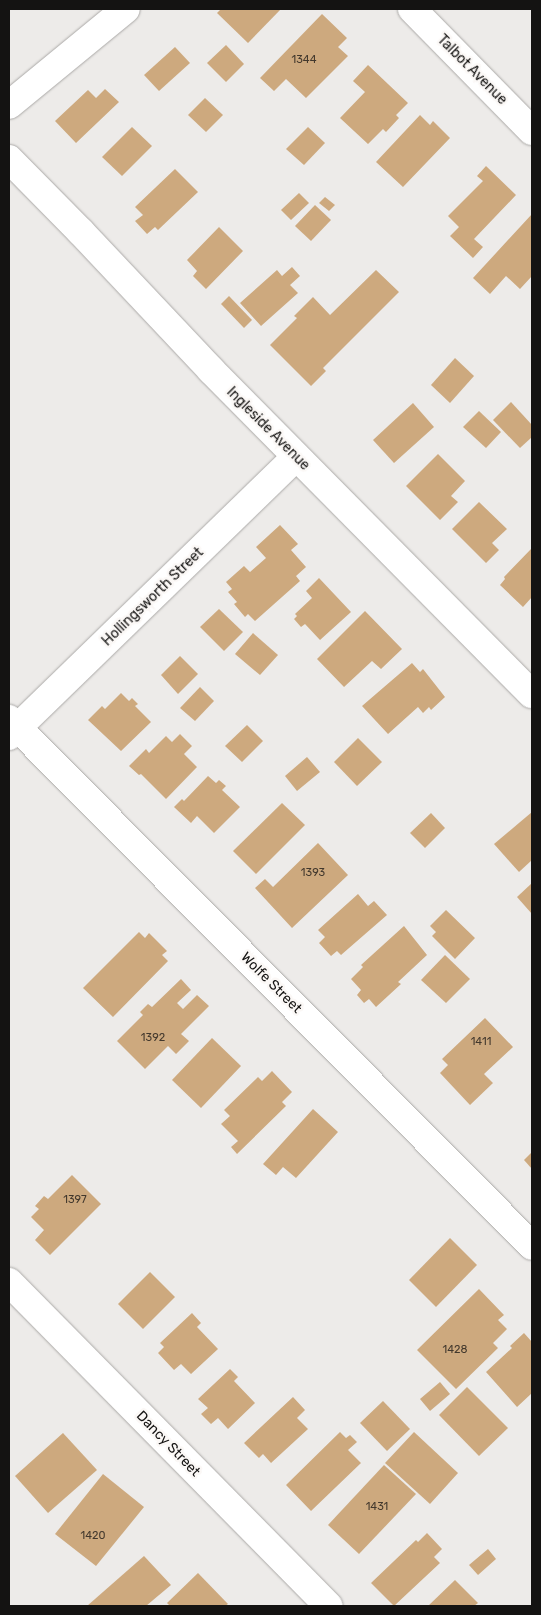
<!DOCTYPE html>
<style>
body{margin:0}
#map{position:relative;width:541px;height:1615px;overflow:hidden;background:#edebe9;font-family:Rubik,sans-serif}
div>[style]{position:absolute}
.building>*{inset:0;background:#cda97e}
.roads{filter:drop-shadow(0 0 1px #aba9a7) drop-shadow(0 0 1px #aba9a7)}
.minor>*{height:28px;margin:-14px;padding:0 14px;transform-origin:14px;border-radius:14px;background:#fff}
span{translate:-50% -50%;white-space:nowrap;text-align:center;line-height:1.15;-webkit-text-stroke:5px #fbf8f6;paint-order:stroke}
.number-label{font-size:11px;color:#42382d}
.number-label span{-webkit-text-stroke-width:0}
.street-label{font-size:14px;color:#141312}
.frame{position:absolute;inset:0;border:10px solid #141312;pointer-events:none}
</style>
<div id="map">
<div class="building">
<i style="clip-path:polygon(221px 9px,281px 9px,248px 43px,217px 13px)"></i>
<i style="clip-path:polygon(322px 14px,347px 38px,338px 47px,348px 56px,306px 98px,286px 79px,274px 91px,260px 78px)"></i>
<i style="clip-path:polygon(226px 45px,244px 64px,226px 82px,207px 63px)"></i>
<i style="clip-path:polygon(175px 47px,190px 63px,159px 91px,144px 75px)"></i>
<i style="clip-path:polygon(368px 65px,408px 103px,396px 115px,399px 118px,386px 132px,383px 129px,368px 144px,340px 118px,365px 92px,353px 81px)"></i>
<i style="clip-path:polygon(105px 89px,119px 102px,76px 143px,55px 121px,88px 90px,96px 98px)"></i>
<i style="clip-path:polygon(205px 98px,223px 115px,206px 132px,188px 115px)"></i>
<i style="clip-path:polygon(420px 115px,430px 125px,433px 121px,450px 138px,403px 187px,376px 162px)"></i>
<i style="clip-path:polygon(132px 127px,152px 146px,122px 176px,102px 157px)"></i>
<i style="clip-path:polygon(308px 127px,325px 143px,304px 165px,286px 149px)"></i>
<i style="clip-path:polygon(486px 166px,516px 195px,474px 239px,483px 247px,473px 258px,450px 236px,459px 227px,448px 216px,483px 181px,477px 176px)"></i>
<i style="clip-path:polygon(175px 169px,198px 192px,158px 230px,155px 227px,147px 234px,135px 221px,143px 215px,135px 207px)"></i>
<i style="clip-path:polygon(299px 193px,309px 203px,291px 220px,281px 210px)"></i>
<i style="clip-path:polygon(325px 197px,335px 205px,329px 211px,319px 203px)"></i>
<i style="clip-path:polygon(315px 205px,331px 220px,311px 241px,295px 226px)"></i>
<i style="clip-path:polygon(532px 214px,532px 276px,520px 289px,506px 276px,490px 294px,473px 278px)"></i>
<i style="clip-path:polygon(219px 227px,243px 251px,206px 289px,193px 276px,197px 271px,187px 260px)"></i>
<i style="clip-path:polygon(292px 267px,300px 276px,290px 285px,298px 293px,261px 326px,240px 303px,277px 270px,282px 276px)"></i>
<i style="clip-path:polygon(376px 270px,399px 292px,323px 368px,326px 371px,311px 386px,270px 345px,297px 318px,294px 316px,313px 297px,330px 315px)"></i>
<i style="clip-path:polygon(229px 296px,252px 320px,244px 328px,221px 304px)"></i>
<i style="clip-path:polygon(455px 358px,474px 376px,450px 403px,431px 385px)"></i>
<i style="clip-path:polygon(511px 402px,532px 425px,532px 437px,520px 448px,493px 420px)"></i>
<i style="clip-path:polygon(413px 403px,434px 427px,394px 463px,373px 440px)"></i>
<i style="clip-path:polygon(479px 411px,501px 432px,486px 448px,463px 427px)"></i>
<i style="clip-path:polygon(438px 454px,465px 481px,451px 496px,458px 502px,440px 520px,406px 486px)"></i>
<i style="clip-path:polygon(479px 502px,507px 529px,492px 543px,499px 550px,486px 563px,452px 529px)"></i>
<i style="clip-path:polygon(280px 525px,298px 544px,291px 550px,306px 567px,296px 576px,300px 581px,255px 621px,248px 614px,245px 617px,234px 604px,237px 602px,228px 592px,232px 589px,226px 582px,244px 566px,250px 572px,266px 558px,256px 547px)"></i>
<i style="clip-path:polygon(532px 548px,532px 597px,523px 607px,500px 585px,505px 579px,504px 577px)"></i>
<i style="clip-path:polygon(319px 578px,351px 612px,320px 640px,305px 624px,301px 627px,294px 619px,297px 616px,295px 614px,312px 598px,306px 591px)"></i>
<i style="clip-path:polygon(219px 609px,243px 632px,224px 651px,200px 627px)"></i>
<i style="clip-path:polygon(365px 611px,402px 649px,381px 669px,372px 661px,344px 687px,317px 659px)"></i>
<i style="clip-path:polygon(253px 633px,278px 655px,260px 675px,235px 654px)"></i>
<i style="clip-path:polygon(180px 656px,198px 674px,178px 694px,161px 675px)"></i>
<i style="clip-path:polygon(412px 663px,420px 672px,423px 669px,445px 697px,431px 710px,429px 707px,423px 713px,418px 707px,388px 734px,362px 706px)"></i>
<i style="clip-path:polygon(200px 687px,214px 701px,195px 721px,180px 708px)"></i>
<i style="clip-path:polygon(121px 693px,129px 701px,132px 698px,138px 704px,135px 706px,151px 722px,121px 751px,88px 720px,102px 706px,105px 709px)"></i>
<i style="clip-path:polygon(247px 725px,263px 741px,242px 762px,225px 746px)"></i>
<i style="clip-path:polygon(180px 734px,192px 746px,184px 754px,197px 767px,166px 799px,141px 774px,139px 775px,129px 766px,146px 749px,149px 753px,166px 736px,172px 742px)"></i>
<i style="clip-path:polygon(358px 738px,382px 762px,357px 786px,334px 762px)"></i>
<i style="clip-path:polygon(307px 757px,320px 772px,297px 791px,285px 776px)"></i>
<i style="clip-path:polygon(208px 776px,216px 783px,219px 780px,226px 786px,222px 790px,240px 807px,214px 833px,197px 816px,191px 823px,174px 807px,182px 799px,184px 801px)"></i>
<i style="clip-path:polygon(282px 803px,305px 825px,256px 874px,233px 851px)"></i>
<i style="clip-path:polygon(532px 812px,532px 860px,519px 872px,494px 844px)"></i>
<i style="clip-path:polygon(431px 813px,445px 828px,425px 848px,410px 833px)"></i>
<i style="clip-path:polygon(318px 843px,348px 875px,292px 928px,255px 888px,265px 879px,273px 887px)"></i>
<i style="clip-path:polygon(532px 883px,532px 914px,517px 897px)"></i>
<i style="clip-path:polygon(358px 894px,368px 906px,374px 901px,387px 915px,341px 955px,337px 951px,331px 956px,319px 943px,325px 937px,318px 930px)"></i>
<i style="clip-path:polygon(446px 910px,475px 938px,455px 959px,432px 936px,436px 932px,430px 926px)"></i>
<i style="clip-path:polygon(404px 926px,427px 955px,398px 982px,401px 984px,376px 1007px,369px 999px,364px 1003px,357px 995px,361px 990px,351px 979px,363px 967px,361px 965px)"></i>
<i style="clip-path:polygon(139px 932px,145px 938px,149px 933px,167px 951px,162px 955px,168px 961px,113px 1017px,83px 988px)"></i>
<i style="clip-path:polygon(445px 955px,470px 979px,446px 1003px,421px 980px)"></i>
<i style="clip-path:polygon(181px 979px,191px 990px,177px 1003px,183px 1009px,197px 995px,209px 1006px,181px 1034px,189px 1041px,176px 1054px,168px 1046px,145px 1069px,117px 1041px,143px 1015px,140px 1012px,148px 1004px,152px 1007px)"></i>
<i style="clip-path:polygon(485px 1018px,513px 1047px,484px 1074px,493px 1083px,470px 1105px,440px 1073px,448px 1065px,442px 1059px)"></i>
<i style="clip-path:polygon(212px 1038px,241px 1066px,201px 1108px,172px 1080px)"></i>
<i style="clip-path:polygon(272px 1071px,292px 1092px,282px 1102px,286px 1106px,237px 1154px,231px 1147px,238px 1141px,221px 1124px,230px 1116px,224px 1110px,258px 1077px,262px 1081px)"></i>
<i style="clip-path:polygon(313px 1109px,338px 1132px,296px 1178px,283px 1167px,276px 1175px,263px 1164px)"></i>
<i style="clip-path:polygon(532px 1152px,532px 1169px,524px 1160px)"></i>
<i style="clip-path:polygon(72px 1175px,101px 1204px,50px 1255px,35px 1240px,44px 1230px,31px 1217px,39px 1209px,35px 1206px,44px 1196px,48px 1199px)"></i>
<i style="clip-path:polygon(450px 1238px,477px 1265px,436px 1307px,409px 1280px)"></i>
<i style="clip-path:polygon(150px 1272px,175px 1297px,143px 1329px,118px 1304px)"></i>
<i style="clip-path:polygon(479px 1289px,504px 1315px,498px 1320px,507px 1329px,493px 1343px,498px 1348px,456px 1389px,417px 1350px)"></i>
<i style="clip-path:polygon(192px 1313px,201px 1323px,197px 1327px,218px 1349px,191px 1374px,181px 1364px,174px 1370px,158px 1353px,164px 1347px,160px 1343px)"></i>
<i style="clip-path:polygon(524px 1333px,532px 1342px,532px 1393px,517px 1407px,486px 1372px,512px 1348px,510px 1346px)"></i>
<i style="clip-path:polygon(230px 1369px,238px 1377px,234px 1381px,255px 1403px,228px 1429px,218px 1418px,211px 1424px,201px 1414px,208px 1408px,198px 1399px)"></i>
<i style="clip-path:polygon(440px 1382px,450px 1394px,430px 1411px,420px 1399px)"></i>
<i style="clip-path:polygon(467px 1387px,508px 1428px,479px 1456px,439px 1415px)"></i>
<i style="clip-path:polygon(293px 1397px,305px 1410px,297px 1418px,308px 1429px,271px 1463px,263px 1454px,259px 1458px,244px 1443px)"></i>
<i style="clip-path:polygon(383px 1401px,410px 1429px,387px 1451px,360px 1423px)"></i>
<i style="clip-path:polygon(340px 1432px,346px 1438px,350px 1435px,357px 1442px,348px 1450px,361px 1463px,311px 1511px,286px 1485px)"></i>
<i style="clip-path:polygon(414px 1432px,458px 1473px,430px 1504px,385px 1463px)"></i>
<i style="clip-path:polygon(63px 1433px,97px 1470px,48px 1513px,15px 1476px)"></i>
<i style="clip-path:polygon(384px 1465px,416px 1494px,359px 1554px,328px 1525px)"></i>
<i style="clip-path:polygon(103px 1474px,144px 1507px,96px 1566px,55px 1534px)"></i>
<i style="clip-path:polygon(427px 1533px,442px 1549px,434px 1557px,440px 1563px,394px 1606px,371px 1583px,416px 1540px,418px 1542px)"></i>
<i style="clip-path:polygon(488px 1549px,496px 1559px,478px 1575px,469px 1565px)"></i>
<i style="clip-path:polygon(144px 1556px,171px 1585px,146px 1606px,87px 1606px)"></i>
<i style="clip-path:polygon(198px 1573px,228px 1604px,225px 1606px,170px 1606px,167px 1603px)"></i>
<i style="clip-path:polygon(455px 1580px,478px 1603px,474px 1606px,428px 1606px)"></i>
</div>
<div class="roads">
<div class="minor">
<i style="left:412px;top:9px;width:171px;rotate:45.5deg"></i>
<i style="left:9px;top:105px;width:151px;rotate:-39.4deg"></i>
<i style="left:9px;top:159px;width:103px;rotate:45.4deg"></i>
<i style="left:81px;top:232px;width:190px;rotate:46.7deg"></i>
<i style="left:211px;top:370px;width:456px;rotate:45.3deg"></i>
<i style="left:9px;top:719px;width:742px;rotate:45.22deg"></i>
<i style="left:9px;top:736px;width:400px;rotate:-44.2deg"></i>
<i style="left:9px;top:1282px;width:455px;rotate:45.4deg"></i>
</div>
</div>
<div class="number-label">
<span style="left:304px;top:60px">1344</span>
<span style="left:313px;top:873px">1393</span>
<span style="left:153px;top:1038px">1392</span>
<span style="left:481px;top:1042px">1411</span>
<span style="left:75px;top:1200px">1397</span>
<span style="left:455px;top:1350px">1428</span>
<span style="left:377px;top:1507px">1431</span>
<span style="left:93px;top:1536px">1420</span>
</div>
<div class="street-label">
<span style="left:472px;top:70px;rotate:45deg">Talbot Avenue</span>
<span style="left:268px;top:429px;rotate:45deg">Ingleside Avenue</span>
<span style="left:153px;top:597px;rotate:-44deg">Hollingsworth Street</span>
<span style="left:271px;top:983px;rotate:45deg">Wolfe Street</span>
<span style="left:168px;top:1444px;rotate:46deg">Dancy Street</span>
</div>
<div class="frame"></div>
</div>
